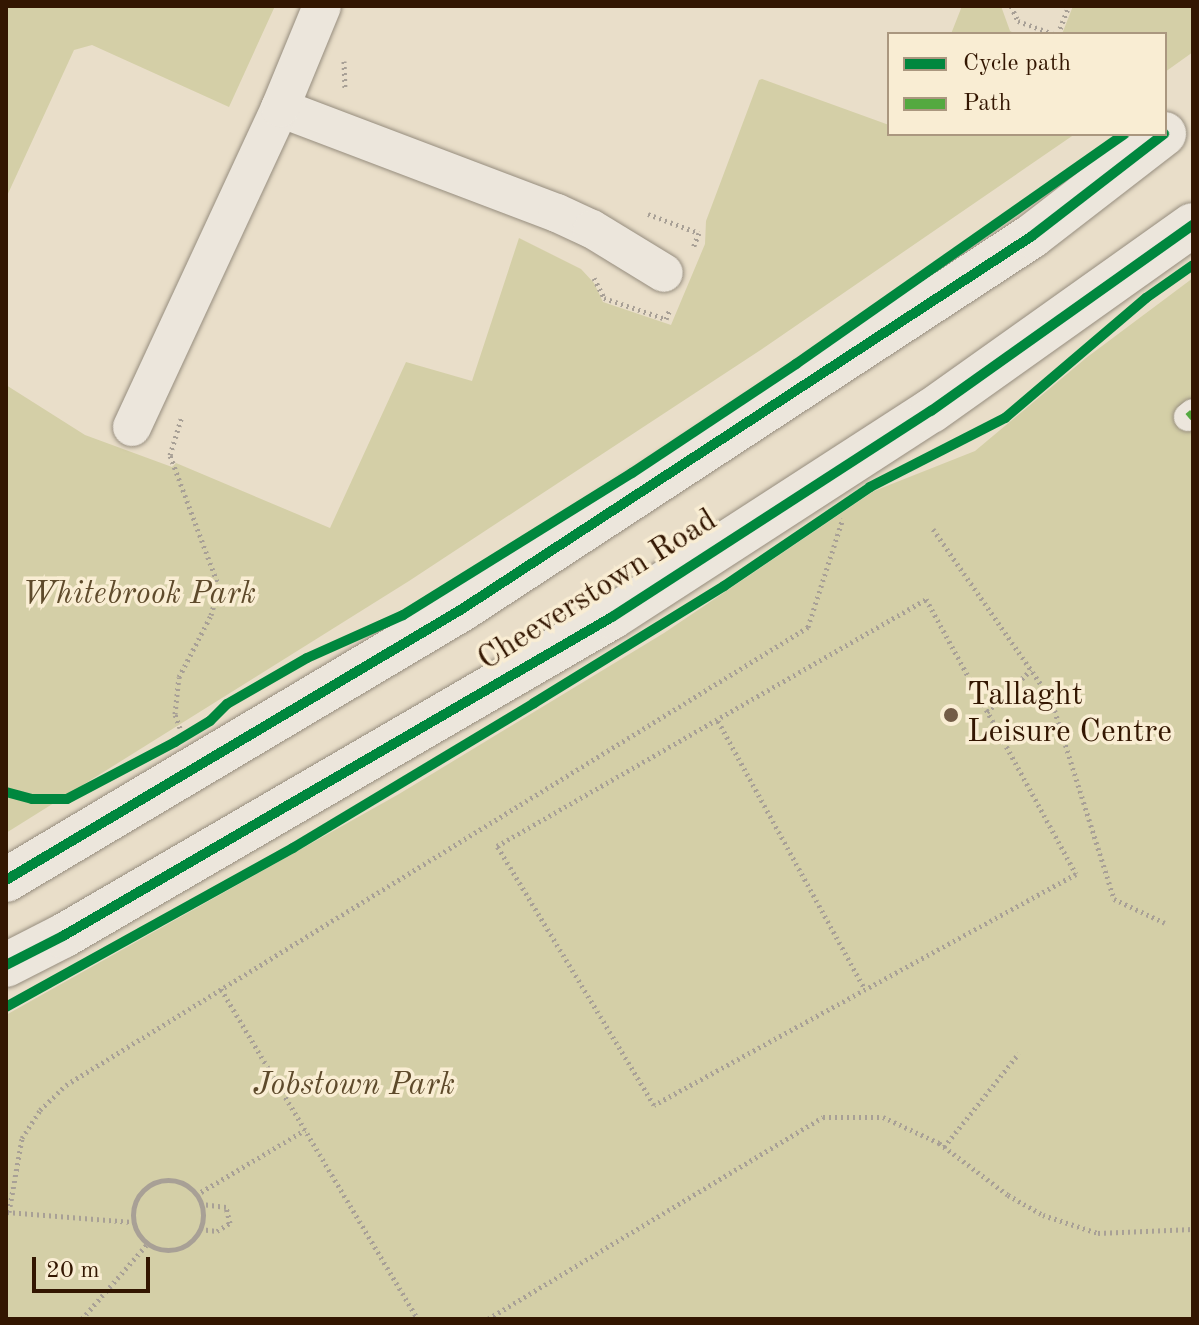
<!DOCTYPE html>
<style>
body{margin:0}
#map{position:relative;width:1199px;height:1325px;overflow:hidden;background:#e9dec9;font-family:"Old Standard TT",serif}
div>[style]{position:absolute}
.green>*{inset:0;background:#d4cfa7}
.path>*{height:5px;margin-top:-2.5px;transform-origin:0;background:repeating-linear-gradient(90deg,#a8a096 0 2px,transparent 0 6px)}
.path>.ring{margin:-2.5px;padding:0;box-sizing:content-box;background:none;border:5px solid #a8a096;border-radius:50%}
.roads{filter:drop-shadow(0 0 2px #968d7e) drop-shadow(0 0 2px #968d7e)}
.pedestrian>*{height:28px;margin:-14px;padding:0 14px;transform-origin:14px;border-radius:14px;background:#ece6dc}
.minor>*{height:38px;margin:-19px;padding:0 19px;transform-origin:19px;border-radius:19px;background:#ece6dc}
.secondary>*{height:44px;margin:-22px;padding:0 22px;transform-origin:22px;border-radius:22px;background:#ece6dc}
.quiet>*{height:8px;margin-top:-4px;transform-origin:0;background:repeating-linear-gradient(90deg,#54a940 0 16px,transparent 0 24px)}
.cycleway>*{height:10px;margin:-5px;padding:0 5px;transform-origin:5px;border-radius:5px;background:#00873e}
.dots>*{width:22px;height:22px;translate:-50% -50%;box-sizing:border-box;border:4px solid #f9edd3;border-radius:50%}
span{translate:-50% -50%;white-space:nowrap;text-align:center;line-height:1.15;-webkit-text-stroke:7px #f9edd3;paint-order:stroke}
.street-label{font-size:32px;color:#331601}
.park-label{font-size:32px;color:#5e4a2b;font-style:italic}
.poi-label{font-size:32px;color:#331601}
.left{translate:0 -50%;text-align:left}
.frame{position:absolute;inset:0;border:8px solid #331601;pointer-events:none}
.legend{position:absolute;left:887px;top:32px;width:280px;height:104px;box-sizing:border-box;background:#f9edd3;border:2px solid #aa977f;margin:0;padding:10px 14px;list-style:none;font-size:24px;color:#331601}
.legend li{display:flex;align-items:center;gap:16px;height:40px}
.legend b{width:40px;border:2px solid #aa977f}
.scale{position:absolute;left:32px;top:1257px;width:118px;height:36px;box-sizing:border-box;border:4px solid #331601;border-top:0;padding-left:10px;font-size:24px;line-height:28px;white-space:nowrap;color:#331601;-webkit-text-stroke:6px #f9edd3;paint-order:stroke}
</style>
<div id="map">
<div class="green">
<i style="clip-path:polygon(6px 6px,275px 6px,229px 107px,92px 45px,74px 50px,6px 198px)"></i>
<i style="clip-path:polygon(962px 6px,1001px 6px,1010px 31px,1016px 34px,951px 34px)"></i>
<i style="clip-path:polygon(1073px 6px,1193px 6px,1193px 52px,1165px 72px,1165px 34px,1062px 34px)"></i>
<i style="clip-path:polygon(762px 79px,889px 125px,889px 134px,1075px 134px,765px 347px,409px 581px,6px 833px,6px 385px,85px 435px,172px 467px,176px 463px,330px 528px,406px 362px,472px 381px,519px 238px,581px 269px,594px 283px,603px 302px,671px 325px,705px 244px,706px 221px,759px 80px)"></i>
<i style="clip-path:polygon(1193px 278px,1193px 1319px,6px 1319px,6px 1015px,399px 794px,664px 633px,874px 491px,975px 451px,1086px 358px)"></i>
</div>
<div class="path">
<i style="left:1011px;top:6px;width:17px;rotate:65deg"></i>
<i style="left:1018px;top:21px;width:38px;rotate:20deg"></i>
<i style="left:1058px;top:34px;width:30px;rotate:-69deg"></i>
<i style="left:344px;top:61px;width:29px;rotate:88deg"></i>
<i style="left:648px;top:214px;width:54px;rotate:20.4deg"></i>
<i style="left:699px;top:233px;width:16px;rotate:112deg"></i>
<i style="left:594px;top:278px;width:22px;rotate:63deg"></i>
<i style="left:604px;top:298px;width:65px;rotate:18.7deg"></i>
<i style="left:666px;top:319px;width:11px;rotate:-68deg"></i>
<i style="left:933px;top:529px;width:207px;rotate:55.2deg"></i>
<i style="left:1051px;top:699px;width:210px;rotate:72.5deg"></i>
<i style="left:1114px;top:899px;width:56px;rotate:25.2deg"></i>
<i style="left:926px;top:599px;width:313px;rotate:61.4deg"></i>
<i style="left:1076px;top:874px;width:481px;rotate:151.3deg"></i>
<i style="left:654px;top:1105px;width:303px;rotate:-121.2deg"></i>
<i style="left:497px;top:846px;width:495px;rotate:-29.9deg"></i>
<i style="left:987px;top:712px;width:61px;rotate:-43.7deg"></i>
<i style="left:718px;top:721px;width:306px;rotate:61.3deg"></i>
<i style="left:180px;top:728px;width:15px;rotate:-110deg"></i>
<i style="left:175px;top:714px;width:37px;rotate:-84deg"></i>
<i style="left:179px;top:677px;width:70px;rotate:-62.7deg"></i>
<i style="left:211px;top:615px;width:29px;rotate:-74deg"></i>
<i style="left:219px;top:587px;width:141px;rotate:-110.4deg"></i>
<i style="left:170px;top:455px;width:41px;rotate:-72.9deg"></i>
<i style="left:221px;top:989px;width:384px;rotate:59.2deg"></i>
<i style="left:944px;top:1147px;width:120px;rotate:-51.4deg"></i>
<i class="ring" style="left:133px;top:1180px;width:65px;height:65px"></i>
<i style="left:196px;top:1195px;width:127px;rotate:-30.8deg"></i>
<i style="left:7px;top:1212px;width:126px;rotate:4.5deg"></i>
<i style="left:9px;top:1212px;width:75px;rotate:-80deg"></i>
<i style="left:22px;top:1138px;width:33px;rotate:-57deg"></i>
<i style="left:40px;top:1110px;width:36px;rotate:-44deg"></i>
<i style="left:66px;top:1085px;width:872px;rotate:-31.68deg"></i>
<i style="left:808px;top:627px;width:114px;rotate:-72.2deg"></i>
<i style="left:200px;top:1229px;width:17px;rotate:7deg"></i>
<i style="left:217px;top:1231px;width:15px;rotate:-32deg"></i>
<i style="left:230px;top:1223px;width:16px;rotate:-104deg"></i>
<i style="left:226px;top:1207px;width:24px;rotate:-173deg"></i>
<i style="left:82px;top:1319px;width:101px;rotate:-49deg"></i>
<i style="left:488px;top:1319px;width:391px;rotate:-31.1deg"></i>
<i style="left:823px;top:1117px;width:60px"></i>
<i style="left:883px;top:1117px;width:62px;rotate:24.9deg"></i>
<i style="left:939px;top:1143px;width:86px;rotate:37deg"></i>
<i style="left:1008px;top:1195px;width:40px;rotate:29.7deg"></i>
<i style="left:1043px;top:1215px;width:58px;rotate:18.1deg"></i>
<i style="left:1098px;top:1233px;width:95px;rotate:-2.4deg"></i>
</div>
<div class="roads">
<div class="pedestrian">
<i style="left:1188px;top:417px;width:6px;rotate:-39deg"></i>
</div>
<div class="minor">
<i style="left:280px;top:108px;width:296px;rotate:20.8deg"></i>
<i style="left:557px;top:213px;width:38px;rotate:25deg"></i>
<i style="left:592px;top:229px;width:84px;rotate:31.4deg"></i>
<i style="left:132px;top:427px;width:352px;rotate:-65.1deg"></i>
<i style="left:280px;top:108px;width:110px;rotate:-67.6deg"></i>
</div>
<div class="secondary">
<i style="left:6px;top:880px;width:530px;rotate:-30.72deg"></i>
<i style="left:462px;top:609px;width:681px;rotate:-33.2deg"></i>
<i style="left:1032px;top:236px;width:167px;rotate:-37.7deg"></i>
<i style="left:6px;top:965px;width:64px;rotate:-27deg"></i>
<i style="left:63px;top:936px;width:635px;rotate:-30.16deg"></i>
<i style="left:612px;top:617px;width:380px;rotate:-32.9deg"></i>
<i style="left:931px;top:411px;width:321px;rotate:-35.4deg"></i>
</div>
</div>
<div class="quiet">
<i style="left:1188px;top:417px;width:6px;rotate:-39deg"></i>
</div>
<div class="cycleway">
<i style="left:6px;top:792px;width:27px;rotate:15deg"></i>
<i style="left:32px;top:799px;width:35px"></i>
<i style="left:67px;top:799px;width:122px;rotate:-27.8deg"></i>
<i style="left:175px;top:742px;width:41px;rotate:-31deg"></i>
<i style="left:210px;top:721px;width:24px;rotate:-45deg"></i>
<i style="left:227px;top:704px;width:92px;rotate:-29.9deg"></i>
<i style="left:307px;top:658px;width:105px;rotate:-24.1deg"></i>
<i style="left:403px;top:615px;width:269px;rotate:-31.8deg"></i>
<i style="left:632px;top:473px;width:197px;rotate:-33.6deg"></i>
<i style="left:796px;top:364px;width:401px;rotate:-35deg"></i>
<i style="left:6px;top:880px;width:530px;rotate:-30.72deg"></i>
<i style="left:462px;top:609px;width:681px;rotate:-33.2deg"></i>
<i style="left:1032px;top:236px;width:167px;rotate:-37.7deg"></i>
<i style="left:6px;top:965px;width:64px;rotate:-27deg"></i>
<i style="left:63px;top:936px;width:635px;rotate:-30.16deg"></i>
<i style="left:612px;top:617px;width:380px;rotate:-32.9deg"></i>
<i style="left:931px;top:411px;width:321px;rotate:-35.4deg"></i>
<i style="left:6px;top:1007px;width:328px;rotate:-29deg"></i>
<i style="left:293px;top:848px;width:281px;rotate:-31deg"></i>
<i style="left:534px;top:703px;width:223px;rotate:-31.6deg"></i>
<i style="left:724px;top:586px;width:176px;rotate:-34.1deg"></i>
<i style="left:870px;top:487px;width:152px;rotate:-27.1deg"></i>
<i style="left:1005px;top:418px;width:185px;rotate:-40.4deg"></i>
<i style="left:1146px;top:298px;width:57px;rotate:-35.1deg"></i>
</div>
<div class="dots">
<i style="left:951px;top:715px;background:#735c47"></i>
</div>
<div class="street-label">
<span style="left:598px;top:591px;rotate:-32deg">Cheeverstown Road</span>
</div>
<div class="park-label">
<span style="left:139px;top:595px">Whitebrook Park</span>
<span style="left:354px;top:1086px">Jobstown Park</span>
</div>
<div class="poi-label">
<span class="left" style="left:967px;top:715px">Tallaght<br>Leisure Centre</span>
</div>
<div class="frame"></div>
<ul class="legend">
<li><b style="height:10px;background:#00873e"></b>Cycle path</li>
<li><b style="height:10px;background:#54a940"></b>Path</li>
</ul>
<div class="scale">20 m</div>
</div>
